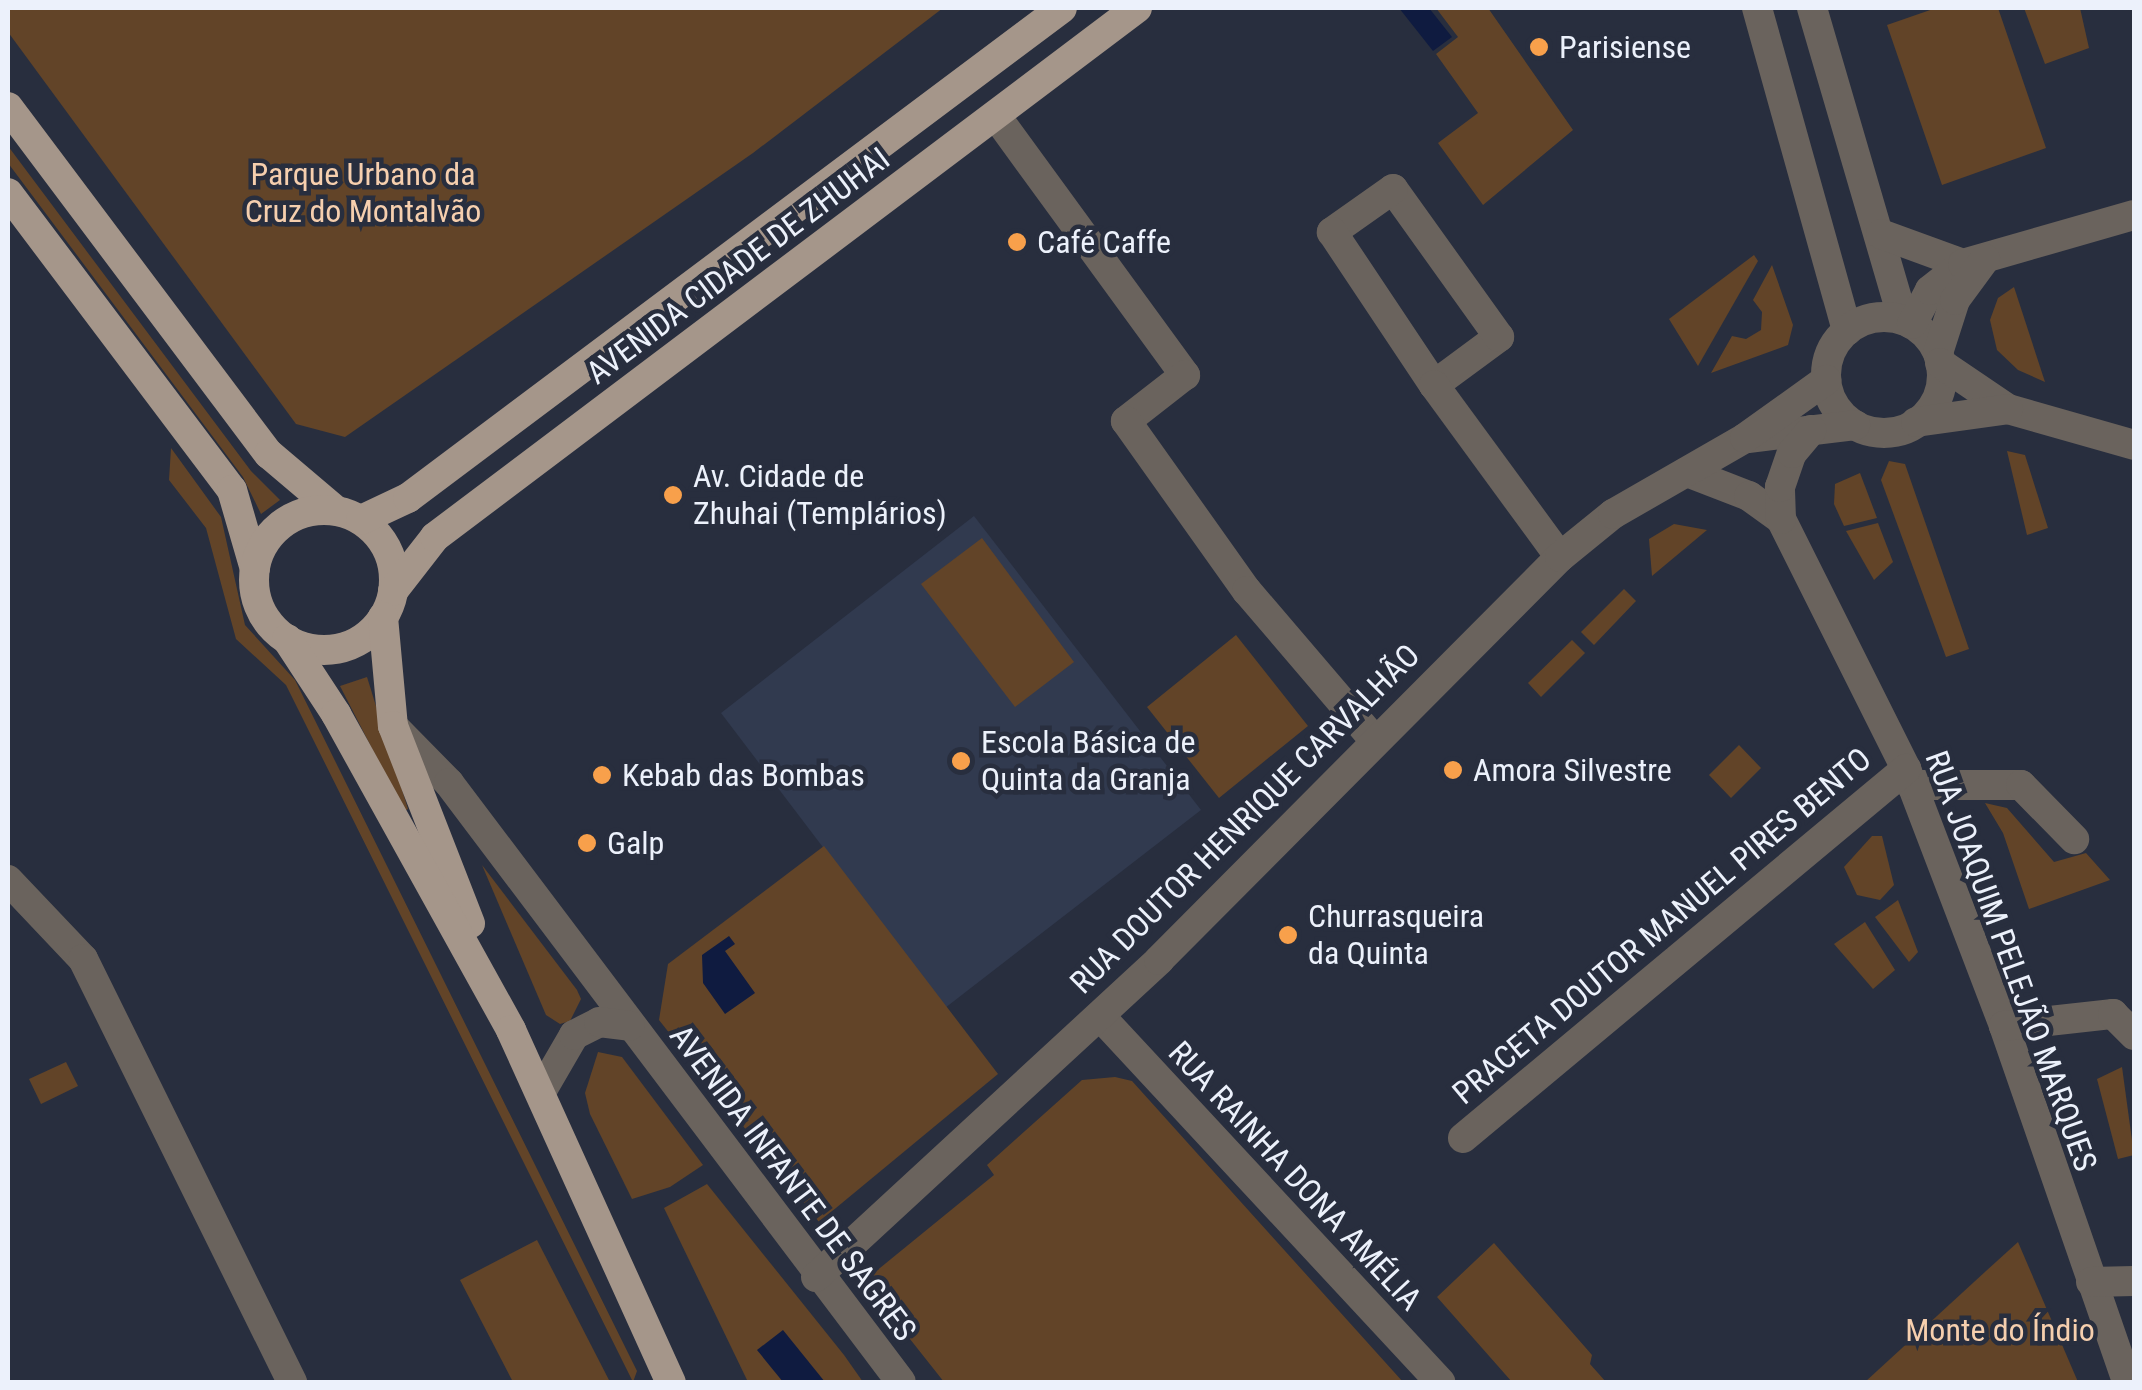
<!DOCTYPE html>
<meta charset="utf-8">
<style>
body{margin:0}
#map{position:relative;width:2142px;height:1390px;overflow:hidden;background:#282e3e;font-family:"Roboto Condensed",sans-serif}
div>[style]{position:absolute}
.built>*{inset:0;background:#313a4f}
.green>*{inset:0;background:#624428}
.water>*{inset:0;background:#0f1b40}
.minor>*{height:30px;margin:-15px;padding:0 15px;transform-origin:15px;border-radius:15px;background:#6a635d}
.minor>.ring{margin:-15px;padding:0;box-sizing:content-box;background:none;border:30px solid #6a635d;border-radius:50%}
.major>*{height:30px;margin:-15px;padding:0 15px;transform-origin:15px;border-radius:15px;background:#a5968a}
.major>.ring{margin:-15px;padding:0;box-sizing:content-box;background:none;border:30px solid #a5968a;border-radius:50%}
.dots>*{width:28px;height:28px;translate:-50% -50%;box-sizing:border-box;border:5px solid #282e3e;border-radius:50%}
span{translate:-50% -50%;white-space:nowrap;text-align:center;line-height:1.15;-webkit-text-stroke:9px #282e3e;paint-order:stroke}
.poi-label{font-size:32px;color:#ecf1fb}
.left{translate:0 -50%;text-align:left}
.park-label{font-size:32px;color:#f6cfae}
.street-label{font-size:32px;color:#ecf1fb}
.frame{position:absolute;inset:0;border:10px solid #ecf1fb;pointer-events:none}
</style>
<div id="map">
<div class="built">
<i style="clip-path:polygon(974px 516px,1201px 810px,945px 1008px,721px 713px)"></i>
</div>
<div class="green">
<i style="clip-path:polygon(8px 8px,943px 8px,753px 153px,345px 437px,296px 424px,8px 32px)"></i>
<i style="clip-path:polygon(1436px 8px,1488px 8px,1573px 130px,1483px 205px,1438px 143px,1478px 113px,1436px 54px,1458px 37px)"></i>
<i style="clip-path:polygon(1936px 8px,1998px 8px,2046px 148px,1942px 185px,1887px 25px)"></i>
<i style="clip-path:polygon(2024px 8px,2080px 8px,2089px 48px,2045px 64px)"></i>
<i style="clip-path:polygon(8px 146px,251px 471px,280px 500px,261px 514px,243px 477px,8px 163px)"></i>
<i style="clip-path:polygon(1754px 255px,1758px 261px,1698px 366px,1669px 319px)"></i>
<i style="clip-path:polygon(1772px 265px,1793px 325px,1788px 345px,1711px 373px,1732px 336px,1746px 339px,1761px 330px,1762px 312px,1753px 300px)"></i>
<i style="clip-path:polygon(2014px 287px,2045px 382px,2018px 370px,1997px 350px,1990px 320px,1998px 298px)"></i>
<i style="clip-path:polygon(171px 448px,221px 517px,245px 625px,295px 680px,637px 1371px,633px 1382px,286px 685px,236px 639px,206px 528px,169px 480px)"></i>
<i style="clip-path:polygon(2007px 451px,2025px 455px,2048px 528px,2027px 535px)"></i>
<i style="clip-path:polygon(1889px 461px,1905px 464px,1969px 649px,1946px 657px,1881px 480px)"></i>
<i style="clip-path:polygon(1860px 473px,1877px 518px,1844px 526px,1834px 504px,1835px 484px)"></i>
<i style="clip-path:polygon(1878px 523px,1893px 562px,1874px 580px,1846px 531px)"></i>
<i style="clip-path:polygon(1674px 524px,1707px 530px,1652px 576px,1649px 539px)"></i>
<i style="clip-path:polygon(982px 538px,1074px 662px,1015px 707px,921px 584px)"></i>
<i style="clip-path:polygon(1624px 589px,1636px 601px,1594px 645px,1581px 632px)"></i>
<i style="clip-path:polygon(1236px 635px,1308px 726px,1219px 798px,1147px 707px)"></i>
<i style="clip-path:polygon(1572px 640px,1585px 653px,1541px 697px,1528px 683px)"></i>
<i style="clip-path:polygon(367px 677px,408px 809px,404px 811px,340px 686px)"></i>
<i style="clip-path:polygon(1739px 745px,1761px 768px,1731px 798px,1709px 775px)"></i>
<i style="clip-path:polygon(1985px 803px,2007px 808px,2054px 862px,2086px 853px,2110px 880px,2029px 909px,2003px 833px)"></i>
<i style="clip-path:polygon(1872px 836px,1882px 836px,1894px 885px,1880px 900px,1857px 895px,1844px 867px)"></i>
<i style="clip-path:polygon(824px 846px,998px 1074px,819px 1222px,659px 1020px,668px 964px)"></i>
<i style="clip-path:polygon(482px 865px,577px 990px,581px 999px,570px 1021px,560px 1024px,546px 1015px)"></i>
<i style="clip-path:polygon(1898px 900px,1918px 952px,1909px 962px,1875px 917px)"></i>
<i style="clip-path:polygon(1865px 922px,1895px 970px,1873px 989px,1834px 944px)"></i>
<i style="clip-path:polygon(598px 1052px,622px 1057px,703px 1165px,670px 1187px,632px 1199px,590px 1114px,585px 1093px)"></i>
<i style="clip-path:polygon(66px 1062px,78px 1086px,41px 1104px,29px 1079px)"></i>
<i style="clip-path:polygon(2122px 1067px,2134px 1155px,2118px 1159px,2097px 1079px)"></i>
<i style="clip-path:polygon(1115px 1077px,1132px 1081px,1403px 1382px,944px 1382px,864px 1281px,994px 1175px,987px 1165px,1082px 1080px)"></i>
<i style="clip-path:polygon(707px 1184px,844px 1355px,863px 1382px,748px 1382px,664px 1208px)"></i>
<i style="clip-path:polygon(537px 1240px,610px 1382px,513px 1382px,460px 1280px)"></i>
<i style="clip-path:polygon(2018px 1242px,2078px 1382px,1865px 1382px,1986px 1271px)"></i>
<i style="clip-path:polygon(1494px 1243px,1592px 1355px,1590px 1364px,1606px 1382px,1512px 1382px,1437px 1297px)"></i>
</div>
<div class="water">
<i style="clip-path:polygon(1399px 8px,1429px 8px,1452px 37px,1433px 51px)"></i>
<i style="clip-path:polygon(729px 936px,735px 944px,725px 951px,755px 993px,725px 1014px,703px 983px,702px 955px)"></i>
<i style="clip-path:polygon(783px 1330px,825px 1382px,783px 1382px,757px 1350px)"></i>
</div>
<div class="minor">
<i style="left:1757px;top:8px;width:335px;rotate:74.4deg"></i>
<i style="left:1812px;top:8px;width:325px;rotate:73.7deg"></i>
<i style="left:996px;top:116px;width:321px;rotate:53.9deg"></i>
<i style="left:1185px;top:375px;width:75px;rotate:142.1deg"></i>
<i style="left:1126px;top:421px;width:209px;rotate:54.6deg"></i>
<i style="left:1247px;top:591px;width:197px;rotate:49.5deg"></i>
<i style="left:1881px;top:234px;width:87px;rotate:20.1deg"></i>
<i class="ring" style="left:1826px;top:317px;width:86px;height:86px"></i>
<i style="left:1912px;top:324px;width:38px;rotate:-62deg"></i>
<i style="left:1930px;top:290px;width:42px;rotate:-38.2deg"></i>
<i style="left:1963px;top:264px;width:178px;rotate:-16deg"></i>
<i style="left:1938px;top:353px;width:56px;rotate:-72.2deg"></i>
<i style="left:1955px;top:300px;width:51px;rotate:-53.8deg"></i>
<i style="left:1940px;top:363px;width:82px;rotate:34.1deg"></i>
<i style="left:2008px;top:409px;width:131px;rotate:15.9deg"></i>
<i style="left:1434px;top:385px;width:81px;rotate:-36.4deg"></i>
<i style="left:1499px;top:337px;width:182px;rotate:-125.6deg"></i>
<i style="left:1393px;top:189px;width:75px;rotate:144.8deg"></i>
<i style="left:1332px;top:232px;width:184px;rotate:56.3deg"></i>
<i style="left:1434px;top:385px;width:213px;rotate:53.8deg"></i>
<i style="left:1916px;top:422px;width:93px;rotate:-8deg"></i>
<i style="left:1748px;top:438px;width:108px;rotate:-6.9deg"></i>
<i style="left:1687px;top:472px;width:66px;rotate:21.2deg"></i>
<i style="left:1749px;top:496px;width:39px;rotate:36deg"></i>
<i style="left:1781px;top:519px;width:280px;rotate:63.4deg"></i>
<i style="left:1906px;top:769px;width:275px;rotate:69.1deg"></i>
<i style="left:2004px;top:1026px;width:377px;rotate:70.9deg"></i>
<i style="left:1781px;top:519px;width:32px;rotate:-92deg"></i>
<i style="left:1780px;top:487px;width:36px;rotate:-71deg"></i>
<i style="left:1792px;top:453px;width:30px;rotate:-50deg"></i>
<i style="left:393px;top:726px;width:80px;rotate:45.5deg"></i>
<i style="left:449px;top:783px;width:750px;rotate:52.96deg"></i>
<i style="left:1911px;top:785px;width:110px"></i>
<i style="left:2021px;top:785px;width:76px;rotate:45.5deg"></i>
<i style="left:8px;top:880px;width:109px;rotate:46.5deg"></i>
<i style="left:83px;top:959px;width:472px;rotate:63.7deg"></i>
<i style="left:1100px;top:1016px;width:500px;rotate:47.1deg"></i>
<i style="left:2004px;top:1026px;width:110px;rotate:-6.3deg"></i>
<i style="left:2113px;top:1014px;width:30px;rotate:45deg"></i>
<i style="left:541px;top:1092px;width:66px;rotate:-59.9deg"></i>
<i style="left:574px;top:1035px;width:28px;rotate:-27deg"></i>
<i style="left:599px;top:1022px;width:31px;rotate:7deg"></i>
<i style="left:1463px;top:1138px;width:577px;rotate:-39.79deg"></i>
<i style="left:816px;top:1277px;width:467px;rotate:-42.7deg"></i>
<i style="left:1159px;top:960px;width:569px;rotate:-45.14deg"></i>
<i style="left:1560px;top:557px;width:68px;rotate:-39.1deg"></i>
<i style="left:1613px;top:514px;width:152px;rotate:-29.9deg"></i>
<i style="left:1745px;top:438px;width:100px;rotate:-35.6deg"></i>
<i style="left:2091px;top:1282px;width:43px;rotate:-1.3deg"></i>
</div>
<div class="major">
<i style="left:8px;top:107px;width:434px;rotate:53.1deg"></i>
<i style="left:269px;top:454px;width:87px;rotate:40.3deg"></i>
<i style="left:8px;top:193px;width:372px;rotate:53deg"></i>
<i style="left:232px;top:490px;width:82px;rotate:73.8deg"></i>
<i class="ring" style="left:254px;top:510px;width:110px;height:110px"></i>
<i style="left:361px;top:520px;width:52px;rotate:-25.1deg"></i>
<i style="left:408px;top:498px;width:817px;rotate:-36.84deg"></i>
<i style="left:393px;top:591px;width:68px;rotate:-52.1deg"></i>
<i style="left:435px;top:537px;width:879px;rotate:-37deg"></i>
<i style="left:383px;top:617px;width:109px;rotate:84.8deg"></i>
<i style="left:393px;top:726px;width:212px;rotate:68.7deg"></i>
<i style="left:287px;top:639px;width:90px;rotate:56.8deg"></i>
<i style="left:336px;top:714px;width:361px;rotate:61deg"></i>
<i style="left:511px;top:1030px;width:387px;rotate:65.6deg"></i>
</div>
<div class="dots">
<i style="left:1539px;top:47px;background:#f8a04b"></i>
<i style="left:1017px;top:242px;background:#f8a04b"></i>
<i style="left:673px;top:495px;background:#f8a04b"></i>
<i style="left:961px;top:761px;background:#f8a04b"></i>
<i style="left:1453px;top:770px;background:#f8a04b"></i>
<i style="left:602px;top:775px;background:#f8a04b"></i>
<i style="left:587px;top:843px;background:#f8a04b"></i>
<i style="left:1288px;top:935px;background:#f8a04b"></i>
</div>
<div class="poi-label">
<span class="left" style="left:1559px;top:47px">Parisiense</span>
<span class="left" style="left:1037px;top:242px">Café Caffe</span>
<span class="left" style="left:693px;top:495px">Av. Cidade de<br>Zhuhai (Templários)</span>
<span class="left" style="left:981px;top:761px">Escola Básica de<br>Quinta da Granja</span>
<span class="left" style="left:1473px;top:770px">Amora Silvestre</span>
<span class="left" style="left:622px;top:775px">Kebab das Bombas</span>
<span class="left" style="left:607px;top:843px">Galp</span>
<span class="left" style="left:1308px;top:935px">Churrasqueira<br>da Quinta</span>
</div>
<div class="park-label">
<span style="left:363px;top:193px">Parque Urbano da<br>Cruz do Montalvão</span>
<span style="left:2000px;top:1330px">Monte do Índio</span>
</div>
<div class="street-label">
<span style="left:738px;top:266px;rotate:-37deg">AVENIDA CIDADE DE ZHUHAI</span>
<span style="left:1245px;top:819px;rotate:-45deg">RUA DOUTOR HENRIQUE CARVALHÃO</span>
<span style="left:1662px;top:926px;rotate:-40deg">PRACETA DOUTOR MANUEL PIRES BENTO</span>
<span style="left:2011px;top:961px;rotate:70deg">RUA JOAQUIM PELEJÃO MARQUES</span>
<span style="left:1295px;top:1176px;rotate:47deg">RUA RAINHA DONA AMÉLIA</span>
<span style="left:793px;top:1183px;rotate:53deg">AVENIDA INFANTE DE SAGRES</span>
</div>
<div class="frame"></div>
</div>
